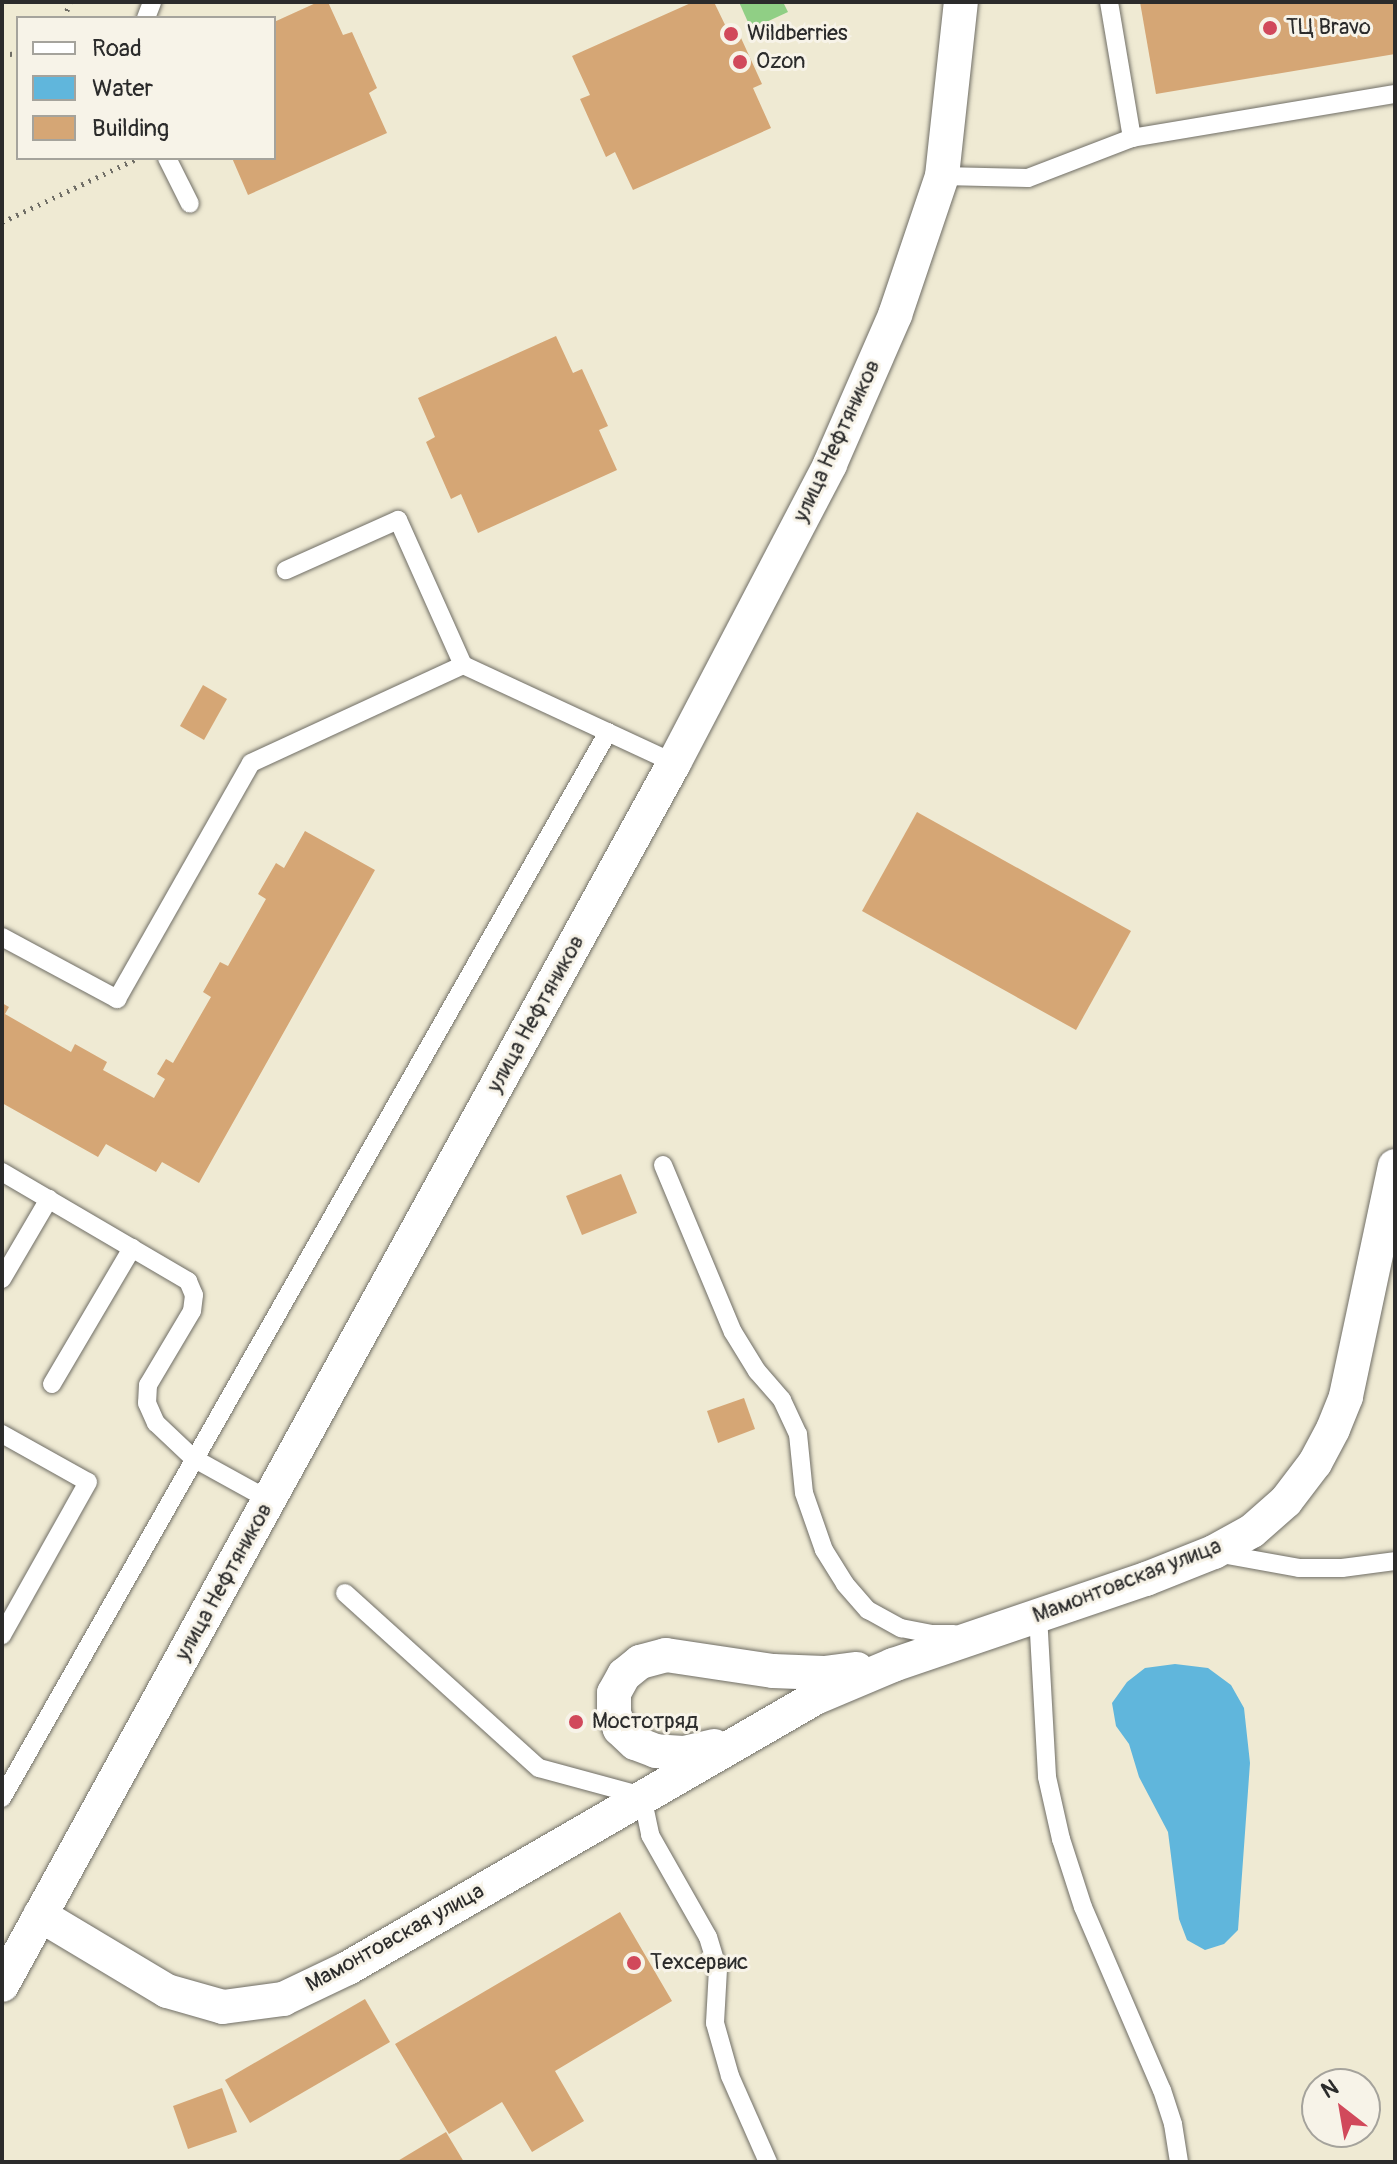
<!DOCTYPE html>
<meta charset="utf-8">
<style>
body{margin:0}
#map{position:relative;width:1397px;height:2164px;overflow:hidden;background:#efead3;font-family:Pangolin,sans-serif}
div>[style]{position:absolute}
.green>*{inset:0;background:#90cf85}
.water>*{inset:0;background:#60b6dc}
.building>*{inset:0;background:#d5a675}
.path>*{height:5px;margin-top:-2.5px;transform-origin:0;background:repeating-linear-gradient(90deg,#706e66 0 2px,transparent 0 8px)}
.roads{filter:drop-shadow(0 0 2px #706e66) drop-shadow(0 0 2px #706e66)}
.service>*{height:18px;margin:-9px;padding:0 9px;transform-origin:9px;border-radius:9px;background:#fff}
.minor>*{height:34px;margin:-17px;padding:0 17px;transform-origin:17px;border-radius:17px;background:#fff}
.dots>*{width:22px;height:22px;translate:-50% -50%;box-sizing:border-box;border:4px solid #f7f3e8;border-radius:50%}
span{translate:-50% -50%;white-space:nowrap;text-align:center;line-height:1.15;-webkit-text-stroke:6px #f7f3e8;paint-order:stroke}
.poi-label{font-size:22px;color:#2b2b2b}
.left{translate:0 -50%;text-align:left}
.street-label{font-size:22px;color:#2b2b2b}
.frame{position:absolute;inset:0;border:4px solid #2b2b2b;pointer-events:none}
.legend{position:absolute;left:16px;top:16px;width:260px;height:144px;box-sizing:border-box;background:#f7f3e8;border:2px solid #a5a39c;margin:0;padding:10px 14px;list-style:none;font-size:24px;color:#2b2b2b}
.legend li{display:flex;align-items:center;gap:16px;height:40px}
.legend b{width:40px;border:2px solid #a5a39c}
.north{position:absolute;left:1301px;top:2068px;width:80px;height:80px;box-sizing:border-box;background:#f7f3e8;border:2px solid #a5a39c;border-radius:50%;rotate:329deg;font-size:22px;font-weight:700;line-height:32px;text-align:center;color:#2b2b2b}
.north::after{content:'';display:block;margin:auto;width:28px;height:36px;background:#d1495b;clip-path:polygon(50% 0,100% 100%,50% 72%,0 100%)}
</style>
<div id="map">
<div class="green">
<i style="clip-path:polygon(739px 2px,783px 2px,788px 12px,751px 29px)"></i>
</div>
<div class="water">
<i style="clip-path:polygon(1175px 1664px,1208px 1668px,1231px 1685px,1244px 1708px,1250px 1763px,1238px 1930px,1224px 1944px,1205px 1950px,1187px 1940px,1179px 1919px,1168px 1832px,1139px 1777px,1129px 1744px,1116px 1726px,1112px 1703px,1127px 1682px,1145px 1668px)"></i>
</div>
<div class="building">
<i style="clip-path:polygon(318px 2px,328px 2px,343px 35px,352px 32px,377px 88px,369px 93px,387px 133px,248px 195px,232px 158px,274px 158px,274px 22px)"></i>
<i style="clip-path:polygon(693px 2px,714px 2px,728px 31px,736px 27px,762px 84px,753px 88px,771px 128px,633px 190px,615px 152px,606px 157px,580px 99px,590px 95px,572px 56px)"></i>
<i style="clip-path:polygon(1140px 2px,1395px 2px,1395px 54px,1156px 94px)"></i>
<i style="clip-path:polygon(556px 336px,573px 373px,582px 369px,608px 426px,599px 430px,617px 470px,478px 533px,461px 494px,451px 499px,426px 442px,435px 437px,418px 398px)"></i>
<i style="clip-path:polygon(203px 685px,227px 699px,204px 740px,180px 726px)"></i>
<i style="clip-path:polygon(917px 812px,1131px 931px,1076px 1030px,862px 911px)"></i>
<i style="clip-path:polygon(305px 831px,375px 870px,199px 1183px,162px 1162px,156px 1172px,106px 1144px,98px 1157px,2px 1103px,2px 1003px,9px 1007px,5px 1014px,71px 1052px,75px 1044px,107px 1062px,103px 1070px,154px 1098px,165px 1079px,157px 1074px,166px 1059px,173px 1063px,211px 997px,203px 992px,220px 962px,228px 966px,266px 899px,258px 894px,276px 863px,284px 868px)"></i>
<i style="clip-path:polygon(621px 1174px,637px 1213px,582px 1235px,566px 1196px)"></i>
<i style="clip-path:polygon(744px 1398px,755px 1429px,718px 1443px,707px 1411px)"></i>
<i style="clip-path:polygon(620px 1912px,672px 2001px,555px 2071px,584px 2121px,532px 2152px,502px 2102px,449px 2134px,395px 2044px)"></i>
<i style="clip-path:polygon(365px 1999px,390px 2042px,250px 2123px,225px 2080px)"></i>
<i style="clip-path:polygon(222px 2088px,237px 2132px,188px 2149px,173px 2106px)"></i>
<i style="clip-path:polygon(446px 2132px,464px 2162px,396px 2162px)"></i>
</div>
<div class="path">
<i style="left:64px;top:18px;width:17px;rotate:-69deg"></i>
<i style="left:2px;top:55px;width:16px;rotate:-7deg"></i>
<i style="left:2px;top:222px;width:150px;rotate:-25.2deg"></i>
</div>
<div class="roads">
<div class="service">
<i style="left:1109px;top:2px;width:138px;rotate:80.4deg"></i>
<i style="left:1132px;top:138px;width:267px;rotate:-9.5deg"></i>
<i style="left:146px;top:18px;width:17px;rotate:-69deg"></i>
<i style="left:167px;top:158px;width:51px;rotate:63.4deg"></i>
<i style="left:942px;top:176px;width:86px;rotate:1.3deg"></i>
<i style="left:1028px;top:178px;width:111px;rotate:-21deg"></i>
<i style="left:463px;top:665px;width:233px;rotate:24.9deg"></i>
<i style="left:2px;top:937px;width:131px;rotate:28.3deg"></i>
<i style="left:117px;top:999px;width:271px;rotate:-60.4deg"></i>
<i style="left:251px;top:763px;width:234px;rotate:-24.8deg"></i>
<i style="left:463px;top:665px;width:159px;rotate:-114.1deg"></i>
<i style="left:398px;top:520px;width:123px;rotate:155.9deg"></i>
<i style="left:663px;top:1165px;width:181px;rotate:67.3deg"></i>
<i style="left:733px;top:1332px;width:46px;rotate:58.4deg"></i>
<i style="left:757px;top:1371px;width:38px;rotate:49deg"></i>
<i style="left:782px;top:1400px;width:38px;rotate:65deg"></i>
<i style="left:798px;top:1434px;width:59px;rotate:84.2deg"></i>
<i style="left:804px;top:1493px;width:60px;rotate:70.7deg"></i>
<i style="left:824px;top:1550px;width:40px;rotate:58deg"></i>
<i style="left:845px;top:1584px;width:35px;rotate:49deg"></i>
<i style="left:868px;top:1610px;width:38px;rotate:29deg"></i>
<i style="left:901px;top:1628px;width:33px;rotate:11deg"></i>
<i style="left:933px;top:1634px;width:21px"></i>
<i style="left:2px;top:1172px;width:216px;rotate:30.4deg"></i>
<i style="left:188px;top:1281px;width:15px;rotate:67deg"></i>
<i style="left:194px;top:1295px;width:16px;rotate:97deg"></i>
<i style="left:192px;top:1311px;width:86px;rotate:120.7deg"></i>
<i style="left:148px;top:1385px;width:18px;rotate:93deg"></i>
<i style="left:147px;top:1403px;width:22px;rotate:66deg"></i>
<i style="left:156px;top:1423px;width:51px;rotate:43.4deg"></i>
<i style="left:193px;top:1458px;width:87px;rotate:28.9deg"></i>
<i style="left:2px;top:1279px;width:93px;rotate:-59.6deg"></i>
<i style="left:52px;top:1384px;width:158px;rotate:-59.5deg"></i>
<i style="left:2px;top:1434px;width:98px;rotate:29.2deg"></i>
<i style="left:88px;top:1482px;width:176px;rotate:119.3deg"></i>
<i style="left:1216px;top:1553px;width:84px;rotate:10.2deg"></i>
<i style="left:1299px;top:1568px;width:43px"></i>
<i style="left:1342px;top:1568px;width:53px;rotate:-7.5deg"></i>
<i style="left:345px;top:1593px;width:261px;rotate:42.1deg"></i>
<i style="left:539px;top:1768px;width:107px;rotate:15.2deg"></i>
<i style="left:642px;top:1796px;width:40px;rotate:78deg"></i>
<i style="left:650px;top:1835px;width:117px;rotate:60.4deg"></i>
<i style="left:708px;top:1937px;width:34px;rotate:73deg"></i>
<i style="left:718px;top:1969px;width:54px;rotate:93.2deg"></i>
<i style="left:715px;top:2023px;width:55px;rotate:74.2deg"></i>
<i style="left:730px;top:2076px;width:94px;rotate:66.2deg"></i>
<i style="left:1038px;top:1615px;width:162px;rotate:86.8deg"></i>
<i style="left:1047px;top:1777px;width:64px;rotate:77.3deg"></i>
<i style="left:1061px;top:1839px;width:71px;rotate:72.1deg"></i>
<i style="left:1083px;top:1907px;width:199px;rotate:66.7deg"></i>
<i style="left:1162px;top:2090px;width:36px;rotate:72deg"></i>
<i style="left:1173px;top:2124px;width:38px;rotate:81deg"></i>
<i style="left:2px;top:1798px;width:1226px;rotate:-60.38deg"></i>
</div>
<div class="minor">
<i style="left:714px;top:1746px;width:32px;rotate:167deg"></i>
<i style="left:683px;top:1753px;width:27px;rotate:-176deg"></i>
<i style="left:656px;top:1751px;width:22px;rotate:-159deg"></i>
<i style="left:635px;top:1743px;width:21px;rotate:-137deg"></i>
<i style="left:620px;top:1729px;width:17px;rotate:-111deg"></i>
<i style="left:614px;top:1713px;width:20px;rotate:-90deg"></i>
<i style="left:614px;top:1693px;width:21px;rotate:-61deg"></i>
<i style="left:624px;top:1675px;width:21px;rotate:-39deg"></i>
<i style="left:640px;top:1662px;width:27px;rotate:-15deg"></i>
<i style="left:666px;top:1655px;width:108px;rotate:8.5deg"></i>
<i style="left:773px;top:1671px;width:51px;rotate:2.2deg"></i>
<i style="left:824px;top:1673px;width:33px;rotate:-7deg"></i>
<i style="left:40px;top:1915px;width:148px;rotate:30.9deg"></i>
<i style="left:167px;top:1991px;width:58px;rotate:15.9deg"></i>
<i style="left:223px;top:2007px;width:61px;rotate:-7.6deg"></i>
<i style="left:283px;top:1999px;width:72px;rotate:-25.5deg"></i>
<i style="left:348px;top:1968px;width:539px;rotate:-30.03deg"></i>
<i style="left:815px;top:1698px;width:85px;rotate:-22.9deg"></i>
<i style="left:893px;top:1665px;width:267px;rotate:-18.8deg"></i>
<i style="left:1146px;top:1579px;width:73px;rotate:-21.7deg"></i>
<i style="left:1214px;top:1552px;width:43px;rotate:-28.9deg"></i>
<i style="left:1252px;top:1531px;width:45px;rotate:-41.4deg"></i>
<i style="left:1286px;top:1501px;width:48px;rotate:-52.7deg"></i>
<i style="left:1315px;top:1463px;width:38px;rotate:-62deg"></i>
<i style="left:1333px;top:1429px;width:35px;rotate:-68deg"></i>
<i style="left:1346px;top:1396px;width:235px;rotate:-78deg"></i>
<i style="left:2px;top:1985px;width:1395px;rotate:-61.19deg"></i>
<i style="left:674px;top:763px;width:337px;rotate:-62.4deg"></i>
<i style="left:830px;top:464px;width:163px;rotate:-66.4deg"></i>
<i style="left:895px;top:315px;width:147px;rotate:-71.3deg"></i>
<i style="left:942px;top:176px;width:175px;rotate:-83.8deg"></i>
</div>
</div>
<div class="dots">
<i style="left:1270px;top:28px;background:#d1495b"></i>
<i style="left:731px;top:34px;background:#d1495b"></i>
<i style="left:740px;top:62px;background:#d1495b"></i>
<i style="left:576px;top:1722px;background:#d1495b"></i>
<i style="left:634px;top:1963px;background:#d1495b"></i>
</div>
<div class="poi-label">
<span class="left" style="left:1286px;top:28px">ТЦ Bravo</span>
<span class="left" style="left:747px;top:34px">Wildberries</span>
<span class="left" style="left:756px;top:62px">Ozon</span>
<span class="left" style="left:592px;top:1722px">Мостотряд</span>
<span class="left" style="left:650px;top:1963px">Техсервис</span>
</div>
<div class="street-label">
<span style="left:837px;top:441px;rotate:-65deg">улица Нефтяников</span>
<span style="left:536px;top:1014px;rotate:-61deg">улица Нефтяников</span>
<span style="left:1127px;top:1581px;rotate:-21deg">Мамонтовская улица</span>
<span style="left:224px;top:1582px;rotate:-61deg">улица Нефтяников</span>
<span style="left:395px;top:1938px;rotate:-29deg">Мамонтовская улица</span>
</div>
<div class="frame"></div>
<ul class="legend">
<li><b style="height:10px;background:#fff"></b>Road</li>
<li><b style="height:22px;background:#60b6dc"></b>Water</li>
<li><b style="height:22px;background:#d5a675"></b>Building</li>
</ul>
<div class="north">N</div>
</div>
